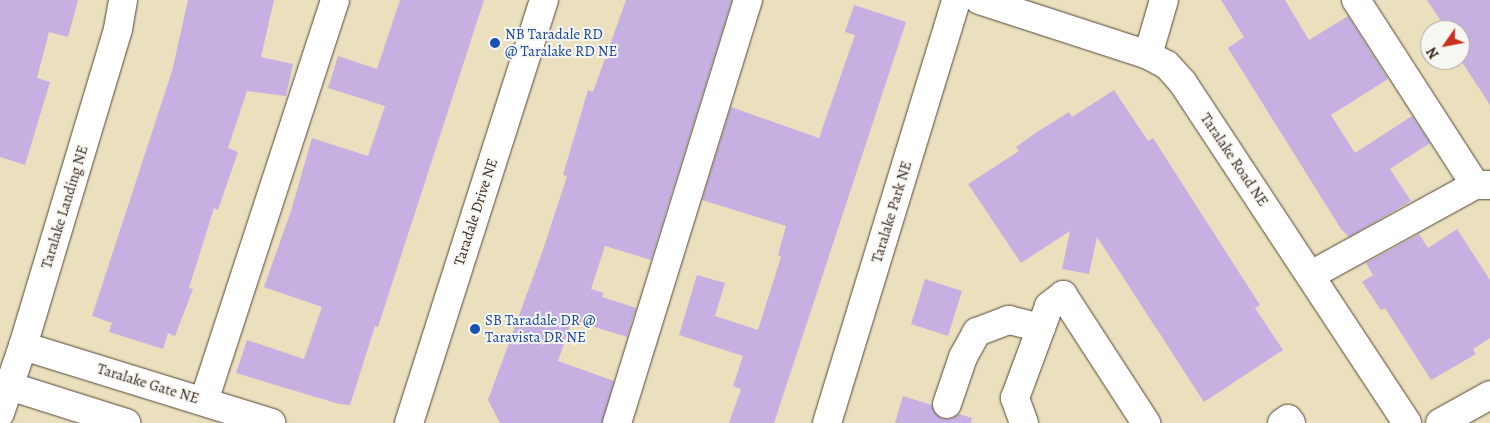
<!DOCTYPE html>
<style>
body{margin:0}
#map{position:relative;width:1490px;height:423px;overflow:hidden;background:#eae0be;font-family:Alegreya,serif}
div>[style]{position:absolute}
.building>*{inset:0;background:#c5b0e1}
.roads{filter:drop-shadow(0 0 1px #554536) drop-shadow(0 0 1px #554536)}
.minor>*{height:28px;margin:-14px;padding:0 14px;transform-origin:14px;border-radius:14px;background:#fff}
.dots>*{width:14px;height:14px;translate:-50% -50%;box-sizing:border-box;border:2px solid #f6f6f2;border-radius:50%}
span{translate:-50% -50%;white-space:nowrap;text-align:center;line-height:1.15;-webkit-text-stroke:4px #f6f6f2;paint-order:stroke}
.transit-label{font-size:15px;color:#164399}
.left{translate:0 -50%;text-align:left}
.street-label{font-size:15px;color:#3b2a1e}
.north{position:absolute;left:1420px;top:20px;width:50px;height:50px;box-sizing:border-box;background:#f6f6f2;border:1px solid #aba49d;border-radius:50%;rotate:237deg;font-size:14px;font-weight:700;line-height:20px;text-align:center;color:#3b2a1e}
.north::after{content:'';display:block;margin:auto;width:18px;height:22px;background:#c8321e;clip-path:polygon(50% 0,100% 100%,50% 72%,0 100%)}
</style>
<div id="map">
<div class="building">
<i style="clip-path:polygon(0 0,78px 0,68px 37px,49px 32px,37px 78px,50px 82px,25px 165px,0 157px)"></i>
<i style="clip-path:polygon(188px 0,274px 0,261px 57px,293px 64px,286px 96px,247px 91px,228px 148px,238px 152px,218px 210px,214px 208px,189px 288px,193px 289px,175px 336px,168px 333px,163px 349px,109px 332px,112px 323px,92px 316px,172px 71px)"></i>
<i style="clip-path:polygon(400px 0,484px 0,378px 327px,375px 326px,350px 405px,339px 404px,236px 373px,247px 340px,304px 359px,322px 307px,264px 287px,291px 211px,312px 138px,368px 156px,385px 106px,328px 88px,338px 56px,377px 69px)"></i>
<i style="clip-path:polygon(626px 0,732px 0,651px 260px,605px 246px,591px 289px,604px 293px,602px 297px,636px 308px,627px 337px,572px 320px,558px 361px,614px 381px,602px 423px,500px 423px,488px 400px,543px 250px,567px 176px,563px 175px,588px 90px,593px 92px)"></i>
<i style="clip-path:polygon(1221px 0,1285px 0,1309px 40px,1348px 16px,1388px 79px,1331px 115px,1355px 153px,1412px 116px,1430px 143px,1390px 169px,1411px 201px,1349px 237px,1341px 229px,1228px 48px,1244px 37px)"></i>
<i style="clip-path:polygon(1427px 0,1490px 0,1490px 105px,1460px 59px,1460px 30px,1447px 30px)"></i>
<i style="clip-path:polygon(854px 5px,906px 22px,774px 423px,729px 423px,741px 389px,733px 386px,743px 356px,679px 335px,697px 275px,725px 283px,715px 316px,758px 330px,781px 257px,778px 255px,786px 226px,702px 200px,731px 107px,819px 138px,855px 35px,845px 32px)"></i>
<i style="clip-path:polygon(1114px 90px,1148px 141px,1153px 138px,1201px 213px,1260px 305px,1255px 308px,1283px 350px,1204px 402px,1097px 237px,1089px 274px,1062px 269px,1070px 231px,1021px 263px,968px 184px,1019px 151px,1016px 147px,1034px 134px,1069px 112px,1072px 117px)"></i>
<i style="clip-path:polygon(1457px 229px,1490px 280px,1490px 338px,1473px 349px,1476px 354px,1431px 380px,1385px 308px,1381px 310px,1362px 282px,1373px 275px,1366px 263px,1419px 234px,1428px 248px)"></i>
<i style="clip-path:polygon(925px 279px,962px 291px,948px 336px,911px 324px)"></i>
<i style="clip-path:polygon(903px 396px,932px 405px,942px 419px,950px 419px,959px 414px,972px 418px,971px 423px,895px 423px)"></i>
</div>
<div class="roads">
<div class="minor">
<i style="left:979px;top:0;width:178px;rotate:18deg"></i>
<i style="left:1148px;top:55px;width:21px;rotate:28deg"></i>
<i style="left:1167px;top:65px;width:24px;rotate:48deg"></i>
<i style="left:1183px;top:83px;width:407px;rotate:56.6deg"></i>
<i style="left:1356px;top:0;width:220px;rotate:57.2deg"></i>
<i style="left:1148px;top:55px;width:57px;rotate:-73.8deg"></i>
<i style="left:1311px;top:275px;width:187px;rotate:-28.8deg"></i>
<i style="left:1475px;top:185px;width:15px"></i>
<i style="left:23px;top:346px;width:260px;rotate:17.2deg"></i>
<i style="left:9px;top:386px;width:123px;rotate:17.5deg"></i>
<i style="left:204px;top:401px;width:422px;rotate:-71.9deg"></i>
<i style="left:947px;top:404px;width:50px;rotate:-71.2deg"></i>
<i style="left:963px;top:357px;width:29px;rotate:-61deg"></i>
<i style="left:977px;top:332px;width:34px;rotate:-21deg"></i>
<i style="left:1009px;top:320px;width:33px;rotate:14deg"></i>
<i style="left:0;top:413px;width:71px;rotate:-71.1deg"></i>
<i style="left:23px;top:346px;width:331px;rotate:-73.3deg"></i>
<i style="left:118px;top:29px;width:29px;rotate:-80deg"></i>
<i style="left:409px;top:423px;width:444px;rotate:-72.3deg"></i>
<i style="left:617px;top:423px;width:443px;rotate:-72.8deg"></i>
<i style="left:827px;top:423px;width:442px;rotate:-73deg"></i>
<i style="left:1024px;top:423px;width:27px;rotate:-110deg"></i>
<i style="left:1015px;top:398px;width:98px;rotate:-69.7deg"></i>
<i style="left:1049px;top:306px;width:18px;rotate:-38deg"></i>
<i style="left:1063px;top:295px;width:153px;rotate:57deg"></i>
<i style="left:1282px;top:423px;width:7px;rotate:-34deg"></i>
<i style="left:1288px;top:419px;width:5px;rotate:53deg"></i>
<i style="left:1440px;top:423px;width:57px;rotate:-29.2deg"></i>
</div>
</div>
<div class="dots">
<i style="left:495px;top:43px;background:#1a4fb4"></i>
<i style="left:475px;top:329px;background:#1a4fb4"></i>
</div>
<div class="transit-label">
<span class="left" style="left:505px;top:43px">NB Taradale RD<br>@ Taralake RD NE</span>
<span class="left" style="left:485px;top:329px">SB Taradale DR @<br>Taravista DR NE</span>
</div>
<div class="street-label">
<span style="left:1234px;top:160px;rotate:56deg">Taralake Road NE</span>
<span style="left:65px;top:207px;rotate:-73deg">Taralake Landing NE</span>
<span style="left:476px;top:212px;rotate:-72deg">Taradale Drive NE</span>
<span style="left:892px;top:212px;rotate:-73deg">Taralake Park NE</span>
<span style="left:148px;top:384px;rotate:17deg">Taralake Gate NE</span>
</div>
<div class="north">N</div>
</div>
